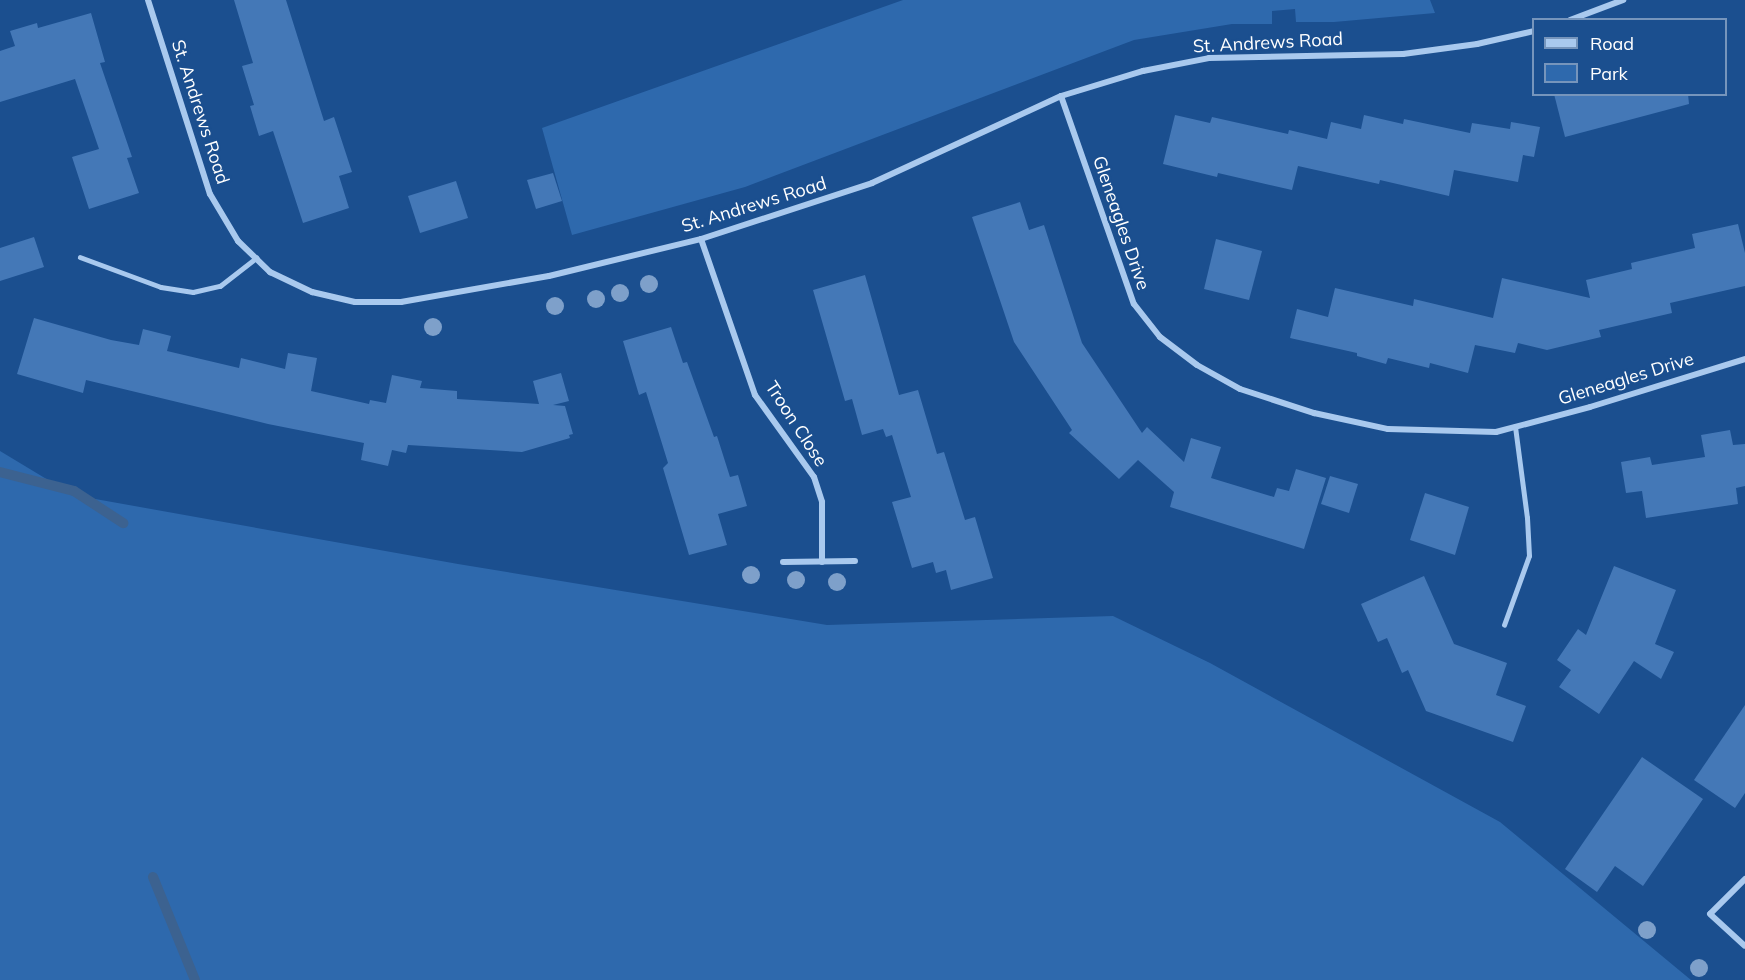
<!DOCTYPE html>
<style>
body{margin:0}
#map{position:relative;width:1745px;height:980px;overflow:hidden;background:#1b4f8f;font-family:Mulish,sans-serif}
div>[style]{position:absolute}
.green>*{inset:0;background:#2e69ad}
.stream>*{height:10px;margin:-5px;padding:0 5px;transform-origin:5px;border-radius:5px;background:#3c6290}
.building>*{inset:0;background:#4478b7}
.service>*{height:4.5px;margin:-2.25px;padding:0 2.25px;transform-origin:2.25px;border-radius:2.25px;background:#a9c9ee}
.minor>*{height:6px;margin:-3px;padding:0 3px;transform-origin:3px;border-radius:3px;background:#a9c9ee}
.trees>*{width:18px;height:18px;margin:-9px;border-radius:50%;background:#7ea0ca}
span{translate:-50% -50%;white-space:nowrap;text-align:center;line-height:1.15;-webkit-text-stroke:4.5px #1b4f8f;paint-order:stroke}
.street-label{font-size:18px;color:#fff}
.legend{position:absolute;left:1532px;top:18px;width:195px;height:78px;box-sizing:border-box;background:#1b4f8f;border:2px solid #7695bc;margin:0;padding:8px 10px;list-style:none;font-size:18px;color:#fff}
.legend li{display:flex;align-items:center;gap:12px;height:30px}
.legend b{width:30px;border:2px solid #7695bc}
</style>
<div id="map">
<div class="green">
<i style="clip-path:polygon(903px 0,1430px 0,1435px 13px,1334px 22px,1296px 22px,1295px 9px,1272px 11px,1272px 24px,1232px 24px,1134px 40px,745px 187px,572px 235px,542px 128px)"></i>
<i style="clip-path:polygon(0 451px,73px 495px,458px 564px,827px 625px,1113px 616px,1210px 663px,1500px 822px,1691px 980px,0 980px)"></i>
</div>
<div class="stream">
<i style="left:0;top:472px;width:76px;rotate:14.4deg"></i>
<i style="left:74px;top:491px;width:59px;rotate:33.1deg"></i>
<i style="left:153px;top:877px;width:111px;rotate:67.8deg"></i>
</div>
<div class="building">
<i style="clip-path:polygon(234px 0,286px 0,324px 121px,334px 117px,352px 172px,339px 176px,349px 208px,303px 223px,273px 131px,259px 136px,250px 106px,254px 105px,242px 66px,253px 63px)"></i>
<i style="clip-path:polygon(91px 13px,105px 62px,100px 63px,132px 157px,127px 158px,139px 193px,89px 209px,72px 157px,99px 149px,75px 79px,0 102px,0 51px,15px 46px,10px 31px,37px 23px,38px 28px)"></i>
<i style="clip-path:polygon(1554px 94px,1688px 94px,1689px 104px,1565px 137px)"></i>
<i style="clip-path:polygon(1175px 115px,1210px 123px,1212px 117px,1288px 134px,1289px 130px,1327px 139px,1331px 122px,1361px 129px,1364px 115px,1403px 124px,1404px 119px,1470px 133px,1472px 123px,1510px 129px,1511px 122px,1540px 127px,1534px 157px,1523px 155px,1518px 182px,1454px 170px,1449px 196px,1380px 180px,1379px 184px,1298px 166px,1292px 190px,1218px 173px,1217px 177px,1163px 164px)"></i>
<i style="clip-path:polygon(553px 173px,562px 201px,536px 209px,527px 180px)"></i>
<i style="clip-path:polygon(456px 181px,468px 218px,420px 233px,408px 196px)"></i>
<i style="clip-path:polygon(1020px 202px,1029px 230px,1044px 225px,1082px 343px,1142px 433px,1147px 427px,1184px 462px,1191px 438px,1221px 447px,1211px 478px,1274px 497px,1277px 488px,1289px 491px,1296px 469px,1326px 478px,1304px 549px,1170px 507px,1174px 492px,1138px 460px,1119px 479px,1069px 433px,1072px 430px,1014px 342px,972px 217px)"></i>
<i style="clip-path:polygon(1738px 224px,1745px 253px,1745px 286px,1670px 303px,1672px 313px,1599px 330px,1601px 337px,1547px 350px,1518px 343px,1515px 353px,1475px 345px,1468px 373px,1430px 363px,1429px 368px,1388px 358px,1386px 364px,1357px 356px,1357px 353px,1290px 338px,1297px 309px,1328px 317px,1335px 288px,1413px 306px,1414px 299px,1493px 318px,1502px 278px,1590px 298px,1586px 280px,1632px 269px,1631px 263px,1695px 248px,1692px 234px)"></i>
<i style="clip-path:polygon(34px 237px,44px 267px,0 281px,0 248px)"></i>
<i style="clip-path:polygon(1216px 239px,1262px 251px,1249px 300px,1204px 289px)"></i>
<i style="clip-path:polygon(865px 275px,899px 395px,918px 390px,937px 454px,944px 452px,965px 520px,975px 517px,993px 578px,951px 590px,946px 570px,936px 573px,933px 562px,912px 568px,892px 502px,911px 497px,892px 435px,886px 437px,883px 429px,862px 435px,852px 399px,845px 401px,813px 290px)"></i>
<i style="clip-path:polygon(34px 318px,111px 340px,139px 345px,143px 329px,171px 336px,167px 351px,239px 368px,241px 358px,285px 369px,288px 353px,317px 358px,311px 391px,369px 404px,370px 400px,386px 403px,392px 375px,422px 381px,420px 388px,457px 391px,457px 399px,539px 404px,533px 381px,561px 373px,569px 401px,553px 405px,565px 406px,573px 434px,569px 435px,570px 438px,522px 452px,408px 445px,406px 453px,392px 450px,388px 466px,361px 460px,364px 443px,268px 424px,86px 380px,83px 393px,17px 374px)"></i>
<i style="clip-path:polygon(671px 327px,683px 363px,687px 362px,714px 437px,717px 436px,730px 477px,738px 475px,747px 506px,718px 514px,727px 545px,689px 555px,663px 468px,668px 463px,646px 392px,639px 395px,623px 341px)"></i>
<i style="clip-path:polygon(1730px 430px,1733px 445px,1745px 444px,1745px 486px,1736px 488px,1738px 504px,1646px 518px,1642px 491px,1626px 493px,1621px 462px,1650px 457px,1652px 465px,1705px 457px,1701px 435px)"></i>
<i style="clip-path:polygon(1330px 476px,1358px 484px,1349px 513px,1321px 504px)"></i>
<i style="clip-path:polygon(1425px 493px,1469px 507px,1455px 555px,1410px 540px)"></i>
<i style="clip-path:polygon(1614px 566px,1676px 590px,1655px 644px,1674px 652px,1661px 679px,1634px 661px,1599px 714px,1559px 687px,1571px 670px,1557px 660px,1578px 629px,1586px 635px)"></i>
<i style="clip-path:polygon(1424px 576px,1454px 644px,1507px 663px,1496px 695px,1526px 706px,1513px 742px,1426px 711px,1408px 670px,1402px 673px,1387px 638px,1378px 642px,1361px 604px)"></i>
<i style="clip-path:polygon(1745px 705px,1745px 793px,1735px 808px,1694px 780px)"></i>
<i style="clip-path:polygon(1642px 757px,1703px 799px,1643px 886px,1615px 866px,1597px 892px,1565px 869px)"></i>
</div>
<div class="service">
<i style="left:80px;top:257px;width:86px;rotate:20.3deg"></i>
<i style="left:161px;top:287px;width:32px;rotate:9deg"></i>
<i style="left:193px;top:292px;width:28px;rotate:-13deg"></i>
<i style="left:220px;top:286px;width:46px;rotate:-37.9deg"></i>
<i style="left:1504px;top:625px;width:73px;rotate:-70.1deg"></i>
<i style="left:1529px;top:556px;width:38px;rotate:-93deg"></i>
<i style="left:1527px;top:518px;width:92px;rotate:-97.5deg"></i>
</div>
<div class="minor">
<i style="left:148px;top:0;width:204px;rotate:72.3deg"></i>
<i style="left:210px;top:194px;width:55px;rotate:59.2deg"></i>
<i style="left:238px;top:241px;width:45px;rotate:44.1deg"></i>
<i style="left:270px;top:272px;width:47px;rotate:25.5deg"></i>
<i style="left:312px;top:292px;width:44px;rotate:13.1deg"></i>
<i style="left:355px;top:302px;width:46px"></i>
<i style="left:401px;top:302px;width:150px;rotate:-10deg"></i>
<i style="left:549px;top:276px;width:156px;rotate:-13.7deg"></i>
<i style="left:701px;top:239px;width:180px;rotate:-18.1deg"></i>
<i style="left:872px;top:183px;width:208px;rotate:-24.7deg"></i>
<i style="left:1061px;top:96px;width:86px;rotate:-17deg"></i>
<i style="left:1143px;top:71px;width:67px;rotate:-11.1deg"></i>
<i style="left:1209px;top:58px;width:194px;rotate:-1.2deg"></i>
<i style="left:1403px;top:54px;width:75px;rotate:-7.7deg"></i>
<i style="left:1477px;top:44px;width:58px;rotate:-12.8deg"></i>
<i style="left:1570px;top:20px;width:57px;rotate:-20.7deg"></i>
<i style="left:1061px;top:96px;width:220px;rotate:70.7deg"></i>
<i style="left:1134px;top:304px;width:42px;rotate:51.8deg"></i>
<i style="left:1160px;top:337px;width:46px;rotate:37.1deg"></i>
<i style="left:1197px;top:365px;width:49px;rotate:29.2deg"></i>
<i style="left:1240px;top:389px;width:78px;rotate:18deg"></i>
<i style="left:1314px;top:413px;width:76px;rotate:12.2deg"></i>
<i style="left:1388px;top:429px;width:108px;rotate:1.6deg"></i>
<i style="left:1496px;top:432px;width:97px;rotate:-14.9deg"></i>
<i style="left:1590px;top:407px;width:162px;rotate:-17.2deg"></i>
<i style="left:701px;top:239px;width:165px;rotate:70.9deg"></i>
<i style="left:755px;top:395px;width:101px;rotate:54.3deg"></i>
<i style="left:814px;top:477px;width:26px;rotate:72deg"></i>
<i style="left:822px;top:502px;width:60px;rotate:90deg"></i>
<i style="left:783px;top:562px;width:72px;rotate:-0.8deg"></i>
<i style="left:1745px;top:879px;width:49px;rotate:135deg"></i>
<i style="left:1710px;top:914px;width:47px;rotate:42.4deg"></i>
</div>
<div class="trees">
<i style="left:649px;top:284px"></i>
<i style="left:620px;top:293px"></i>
<i style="left:596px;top:299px"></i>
<i style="left:555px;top:306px"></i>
<i style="left:433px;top:327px"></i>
<i style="left:751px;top:575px"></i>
<i style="left:796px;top:580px"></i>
<i style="left:837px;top:582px"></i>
<i style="left:1647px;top:930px"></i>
<i style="left:1699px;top:968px"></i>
</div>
<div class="street-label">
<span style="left:1268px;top:43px;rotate:-3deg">St. Andrews Road</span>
<span style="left:200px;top:112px;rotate:72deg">St. Andrews Road</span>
<span style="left:754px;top:205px;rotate:-17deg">St. Andrews Road</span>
<span style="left:1121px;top:223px;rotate:71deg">Gleneagles Drive</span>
<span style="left:1626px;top:379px;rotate:-17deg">Gleneagles Drive</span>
<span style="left:796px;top:424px;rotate:57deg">Troon Close</span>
</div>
<ul class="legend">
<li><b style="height:8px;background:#a9c9ee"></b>Road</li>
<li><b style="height:16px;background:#2e69ad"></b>Park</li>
</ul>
</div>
